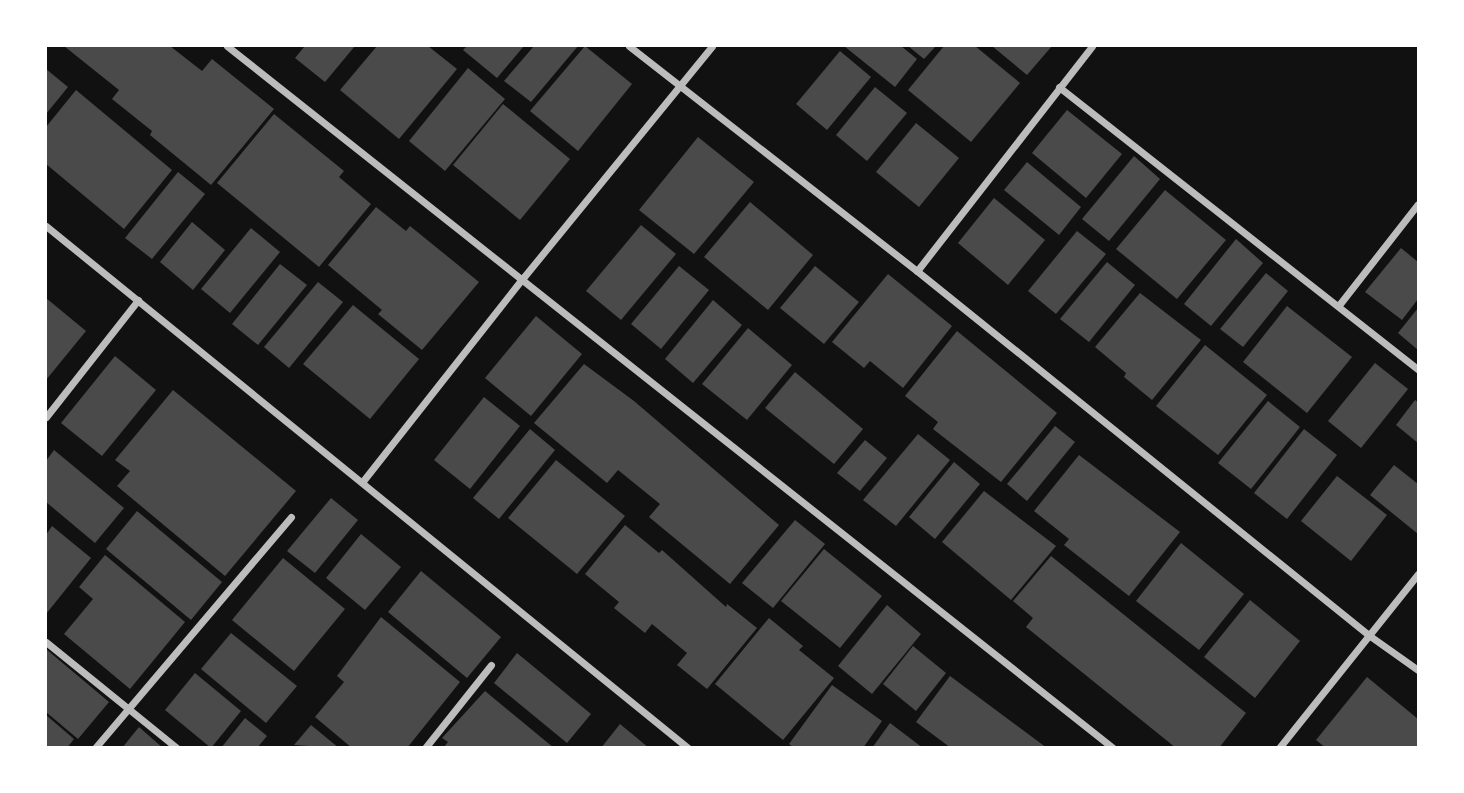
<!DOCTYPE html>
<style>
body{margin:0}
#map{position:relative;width:1464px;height:793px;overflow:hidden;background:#111;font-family:Jost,sans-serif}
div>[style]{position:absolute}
.building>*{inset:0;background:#4a4a4a}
.minor>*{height:7px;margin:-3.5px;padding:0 3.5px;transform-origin:3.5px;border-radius:3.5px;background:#bcbcbc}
span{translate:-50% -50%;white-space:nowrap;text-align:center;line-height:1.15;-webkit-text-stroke:5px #fff;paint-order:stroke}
.frame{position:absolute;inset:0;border:47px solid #fff;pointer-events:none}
</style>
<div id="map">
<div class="building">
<i style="clip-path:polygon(64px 46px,170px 46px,202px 71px,212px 59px,274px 109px,211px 185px,150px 135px,152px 131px,112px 99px,119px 90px)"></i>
<i style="clip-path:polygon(305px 46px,355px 46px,325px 82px,295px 58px)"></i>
<i style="clip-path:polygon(377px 46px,428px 46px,457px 69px,399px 139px,340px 90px)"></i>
<i style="clip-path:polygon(467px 46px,524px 46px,497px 78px,463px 50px)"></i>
<i style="clip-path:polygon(534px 46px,578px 46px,531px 102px,504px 81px)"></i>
<i style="clip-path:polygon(585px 46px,632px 84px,578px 151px,530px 111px)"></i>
<i style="clip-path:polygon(844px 46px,901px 46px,917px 59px,895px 87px)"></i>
<i style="clip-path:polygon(908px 46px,936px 46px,924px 59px)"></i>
<i style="clip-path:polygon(944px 46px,975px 46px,1020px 83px,971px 142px,908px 90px)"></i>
<i style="clip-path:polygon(992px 46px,1052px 46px,1027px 75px)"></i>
<i style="clip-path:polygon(840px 51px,871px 77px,827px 130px,796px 104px)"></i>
<i style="clip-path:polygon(468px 68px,505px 99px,445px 171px,409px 141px)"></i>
<i style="clip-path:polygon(46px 69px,68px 87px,46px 114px)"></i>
<i style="clip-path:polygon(875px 87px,907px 113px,867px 161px,836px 135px)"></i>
<i style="clip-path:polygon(76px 90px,172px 170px,124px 229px,46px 164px,46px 127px)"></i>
<i style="clip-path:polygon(503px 104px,570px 159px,520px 220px,453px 165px)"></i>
<i style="clip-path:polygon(1067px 110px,1122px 154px,1086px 198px,1032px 153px)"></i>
<i style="clip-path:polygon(274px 114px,344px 171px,339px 177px,371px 204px,319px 267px,217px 183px)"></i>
<i style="clip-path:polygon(916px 123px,959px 158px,919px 207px,876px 172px)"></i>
<i style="clip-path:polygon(698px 137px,754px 182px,694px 254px,639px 210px)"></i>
<i style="clip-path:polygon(1134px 156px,1160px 179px,1109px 241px,1082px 219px)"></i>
<i style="clip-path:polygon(1027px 162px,1081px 207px,1059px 235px,1004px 190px)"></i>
<i style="clip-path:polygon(178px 172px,205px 194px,152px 259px,125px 238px)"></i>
<i style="clip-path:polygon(1165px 190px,1226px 240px,1177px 299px,1116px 249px)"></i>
<i style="clip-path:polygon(994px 198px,1045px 240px,1008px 285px,958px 243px)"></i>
<i style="clip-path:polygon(750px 202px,813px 255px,768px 310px,704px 257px)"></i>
<i style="clip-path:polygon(376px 207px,406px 231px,410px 226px,479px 282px,422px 350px,378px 314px,382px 310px,328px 265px)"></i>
<i style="clip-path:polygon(192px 222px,225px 250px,193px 290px,160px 262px)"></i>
<i style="clip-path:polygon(641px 225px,676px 254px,621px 320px,586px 291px)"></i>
<i style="clip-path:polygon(251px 228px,280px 252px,230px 313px,201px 289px)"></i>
<i style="clip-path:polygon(1077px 231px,1106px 254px,1056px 314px,1028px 291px)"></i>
<i style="clip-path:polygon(1236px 239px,1263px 263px,1211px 326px,1184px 304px)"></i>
<i style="clip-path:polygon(1401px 248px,1418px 262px,1418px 299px,1402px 320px,1365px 292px)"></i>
<i style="clip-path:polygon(1107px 262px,1135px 285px,1089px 342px,1060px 319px)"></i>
<i style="clip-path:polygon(280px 264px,307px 285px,258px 345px,232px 324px)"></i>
<i style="clip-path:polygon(679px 266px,709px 290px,661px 349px,631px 324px)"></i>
<i style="clip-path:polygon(815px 266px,859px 302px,824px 344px,780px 308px)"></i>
<i style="clip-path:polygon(1266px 273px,1288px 291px,1243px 347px,1220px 329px)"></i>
<i style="clip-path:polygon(888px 274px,952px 326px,903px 388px,870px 361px,864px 368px,832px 342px)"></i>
<i style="clip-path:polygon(318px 282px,343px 302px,289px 368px,264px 347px)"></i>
<i style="clip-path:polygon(1140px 293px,1201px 340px,1152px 400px,1124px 377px,1126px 373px,1095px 347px)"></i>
<i style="clip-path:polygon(46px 298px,86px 331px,46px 380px)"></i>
<i style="clip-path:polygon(713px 300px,742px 325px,693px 383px,665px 359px)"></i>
<i style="clip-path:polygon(353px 305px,419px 359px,370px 419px,303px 364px)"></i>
<i style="clip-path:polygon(1287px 306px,1352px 357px,1307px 413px,1243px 362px)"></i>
<i style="clip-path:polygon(1418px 308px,1418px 350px,1398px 333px)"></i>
<i style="clip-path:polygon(536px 316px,582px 354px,531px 416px,485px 378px)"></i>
<i style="clip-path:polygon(748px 328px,792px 365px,747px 420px,702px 384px)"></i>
<i style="clip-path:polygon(957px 331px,1057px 413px,1001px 482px,933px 429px,938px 422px,905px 396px)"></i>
<i style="clip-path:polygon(1205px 345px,1267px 395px,1218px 455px,1156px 406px)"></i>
<i style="clip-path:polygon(115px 356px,156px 390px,102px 456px,61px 423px)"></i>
<i style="clip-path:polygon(1375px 363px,1408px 389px,1361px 448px,1328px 421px)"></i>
<i style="clip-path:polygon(584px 364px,634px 401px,779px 525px,730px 584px,649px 517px,660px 504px,618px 470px,607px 483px,534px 423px)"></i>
<i style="clip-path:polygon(795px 372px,863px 429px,834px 464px,765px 408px)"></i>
<i style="clip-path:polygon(173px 390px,296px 491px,225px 576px,117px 486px,130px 471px,115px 460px)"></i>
<i style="clip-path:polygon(484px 397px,520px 426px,470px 489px,434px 460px)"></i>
<i style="clip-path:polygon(1415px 400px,1418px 402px,1418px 443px,1396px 425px)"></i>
<i style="clip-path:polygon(1268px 401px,1300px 427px,1251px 489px,1218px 463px)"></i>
<i style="clip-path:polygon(1055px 426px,1075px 442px,1027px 501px,1007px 484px)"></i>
<i style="clip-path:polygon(530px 429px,555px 450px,499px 519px,473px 498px)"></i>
<i style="clip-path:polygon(1304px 429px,1337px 455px,1287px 519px,1254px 493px)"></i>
<i style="clip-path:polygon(918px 434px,950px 460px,896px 526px,863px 500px)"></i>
<i style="clip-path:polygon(865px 440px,887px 458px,860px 491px,837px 473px)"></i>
<i style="clip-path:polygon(54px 450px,124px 508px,95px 543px,46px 502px,46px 461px)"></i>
<i style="clip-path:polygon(1079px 455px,1180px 532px,1129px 596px,1064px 545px,1069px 539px,1034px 511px)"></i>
<i style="clip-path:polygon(556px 460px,625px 516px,577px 574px,508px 518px)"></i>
<i style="clip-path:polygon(954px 462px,980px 484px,935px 539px,909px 517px)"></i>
<i style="clip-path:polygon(1394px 465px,1418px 484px,1418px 534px,1370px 495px)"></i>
<i style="clip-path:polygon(1337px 476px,1387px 515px,1351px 561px,1301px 521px)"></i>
<i style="clip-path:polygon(984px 491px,1056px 546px,1011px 600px,942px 542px)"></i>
<i style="clip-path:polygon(331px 498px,358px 520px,315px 573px,287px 551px)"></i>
<i style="clip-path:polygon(137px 511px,222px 582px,191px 620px,106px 549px)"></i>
<i style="clip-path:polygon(795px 520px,825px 544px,773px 608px,742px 583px)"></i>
<i style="clip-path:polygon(625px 525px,659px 553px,662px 550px,726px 607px,727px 604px,757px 628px,707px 689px,677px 665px,687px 653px,652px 624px,645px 633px,614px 608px,619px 602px,585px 574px)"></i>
<i style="clip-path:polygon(52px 526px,91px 558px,46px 614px,46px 535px)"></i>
<i style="clip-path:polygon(361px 534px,401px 567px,365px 610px,326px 578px)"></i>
<i style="clip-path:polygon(1181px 543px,1244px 594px,1199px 650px,1136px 601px)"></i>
<i style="clip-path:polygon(824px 549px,882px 596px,840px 648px,781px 601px)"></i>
<i style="clip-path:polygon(105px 555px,185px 622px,130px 689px,64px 634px,93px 599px,79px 587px)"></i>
<i style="clip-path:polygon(1051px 556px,1246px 713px,1219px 748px,1176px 748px,1026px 627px,1033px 618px,1013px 601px)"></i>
<i style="clip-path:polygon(283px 558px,345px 609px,294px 671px,232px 620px)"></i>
<i style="clip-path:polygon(421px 571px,501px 637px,467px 678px,388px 612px)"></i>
<i style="clip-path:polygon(1250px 600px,1300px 641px,1255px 698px,1204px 657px)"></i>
<i style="clip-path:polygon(887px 605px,921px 634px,872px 694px,838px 666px)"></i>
<i style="clip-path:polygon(381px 617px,460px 682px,407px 748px,352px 748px,315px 717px,344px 682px,337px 676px)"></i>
<i style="clip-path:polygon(769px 618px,803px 646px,799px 650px,834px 678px,783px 740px,715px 684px)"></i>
<i style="clip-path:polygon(231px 633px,297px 686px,266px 723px,201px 669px)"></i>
<i style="clip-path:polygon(913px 646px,946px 673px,916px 711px,883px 684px)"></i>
<i style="clip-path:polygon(46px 649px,109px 702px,78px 739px,46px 712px)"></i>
<i style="clip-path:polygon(517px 653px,591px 714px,567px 743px,494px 683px)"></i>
<i style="clip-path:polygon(195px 673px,241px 711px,211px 748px,165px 710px)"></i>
<i style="clip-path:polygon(950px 676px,1047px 748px,951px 748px,916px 722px)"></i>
<i style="clip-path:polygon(1367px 677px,1418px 719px,1418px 748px,1326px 748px,1316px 740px)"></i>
<i style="clip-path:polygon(832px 685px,882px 721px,863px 748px,794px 748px,789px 744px)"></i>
<i style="clip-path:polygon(485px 691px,554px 748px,443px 748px,448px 742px,442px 738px)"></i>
<i style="clip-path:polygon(46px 715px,74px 739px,67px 748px,46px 748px)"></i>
<i style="clip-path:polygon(245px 718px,267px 736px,257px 748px,221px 748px)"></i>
<i style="clip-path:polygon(890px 723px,923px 748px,872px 748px)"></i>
<i style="clip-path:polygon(620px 724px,649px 748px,601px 748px)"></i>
<i style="clip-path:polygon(311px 725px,339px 748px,294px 745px)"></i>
<i style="clip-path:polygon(139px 727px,163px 748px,122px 748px)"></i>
</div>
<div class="minor">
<i style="left:227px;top:46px;width:1130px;rotate:38.39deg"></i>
<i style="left:629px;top:46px;width:365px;rotate:38deg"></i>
<i style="left:917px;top:271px;width:582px;rotate:38.86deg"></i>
<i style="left:1370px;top:636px;width:59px;rotate:35.3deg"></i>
<i style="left:1059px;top:87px;width:457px;rotate:38.2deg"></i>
<i style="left:46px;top:226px;width:827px;rotate:39.11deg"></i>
<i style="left:917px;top:271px;width:285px;rotate:-52.1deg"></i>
<i style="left:1339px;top:305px;width:128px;rotate:-52deg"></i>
<i style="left:46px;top:417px;width:149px;rotate:-51.8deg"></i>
<i style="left:363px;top:481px;width:258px;rotate:-51.8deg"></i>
<i style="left:523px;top:278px;width:299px;rotate:-50.8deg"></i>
<i style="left:46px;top:642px;width:169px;rotate:39deg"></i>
<i style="left:95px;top:748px;width:303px;rotate:-49.7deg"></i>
<i style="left:425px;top:748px;width:106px;rotate:-51.5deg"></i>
<i style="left:1279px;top:748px;width:223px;rotate:-51.4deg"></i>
</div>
<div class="frame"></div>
</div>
